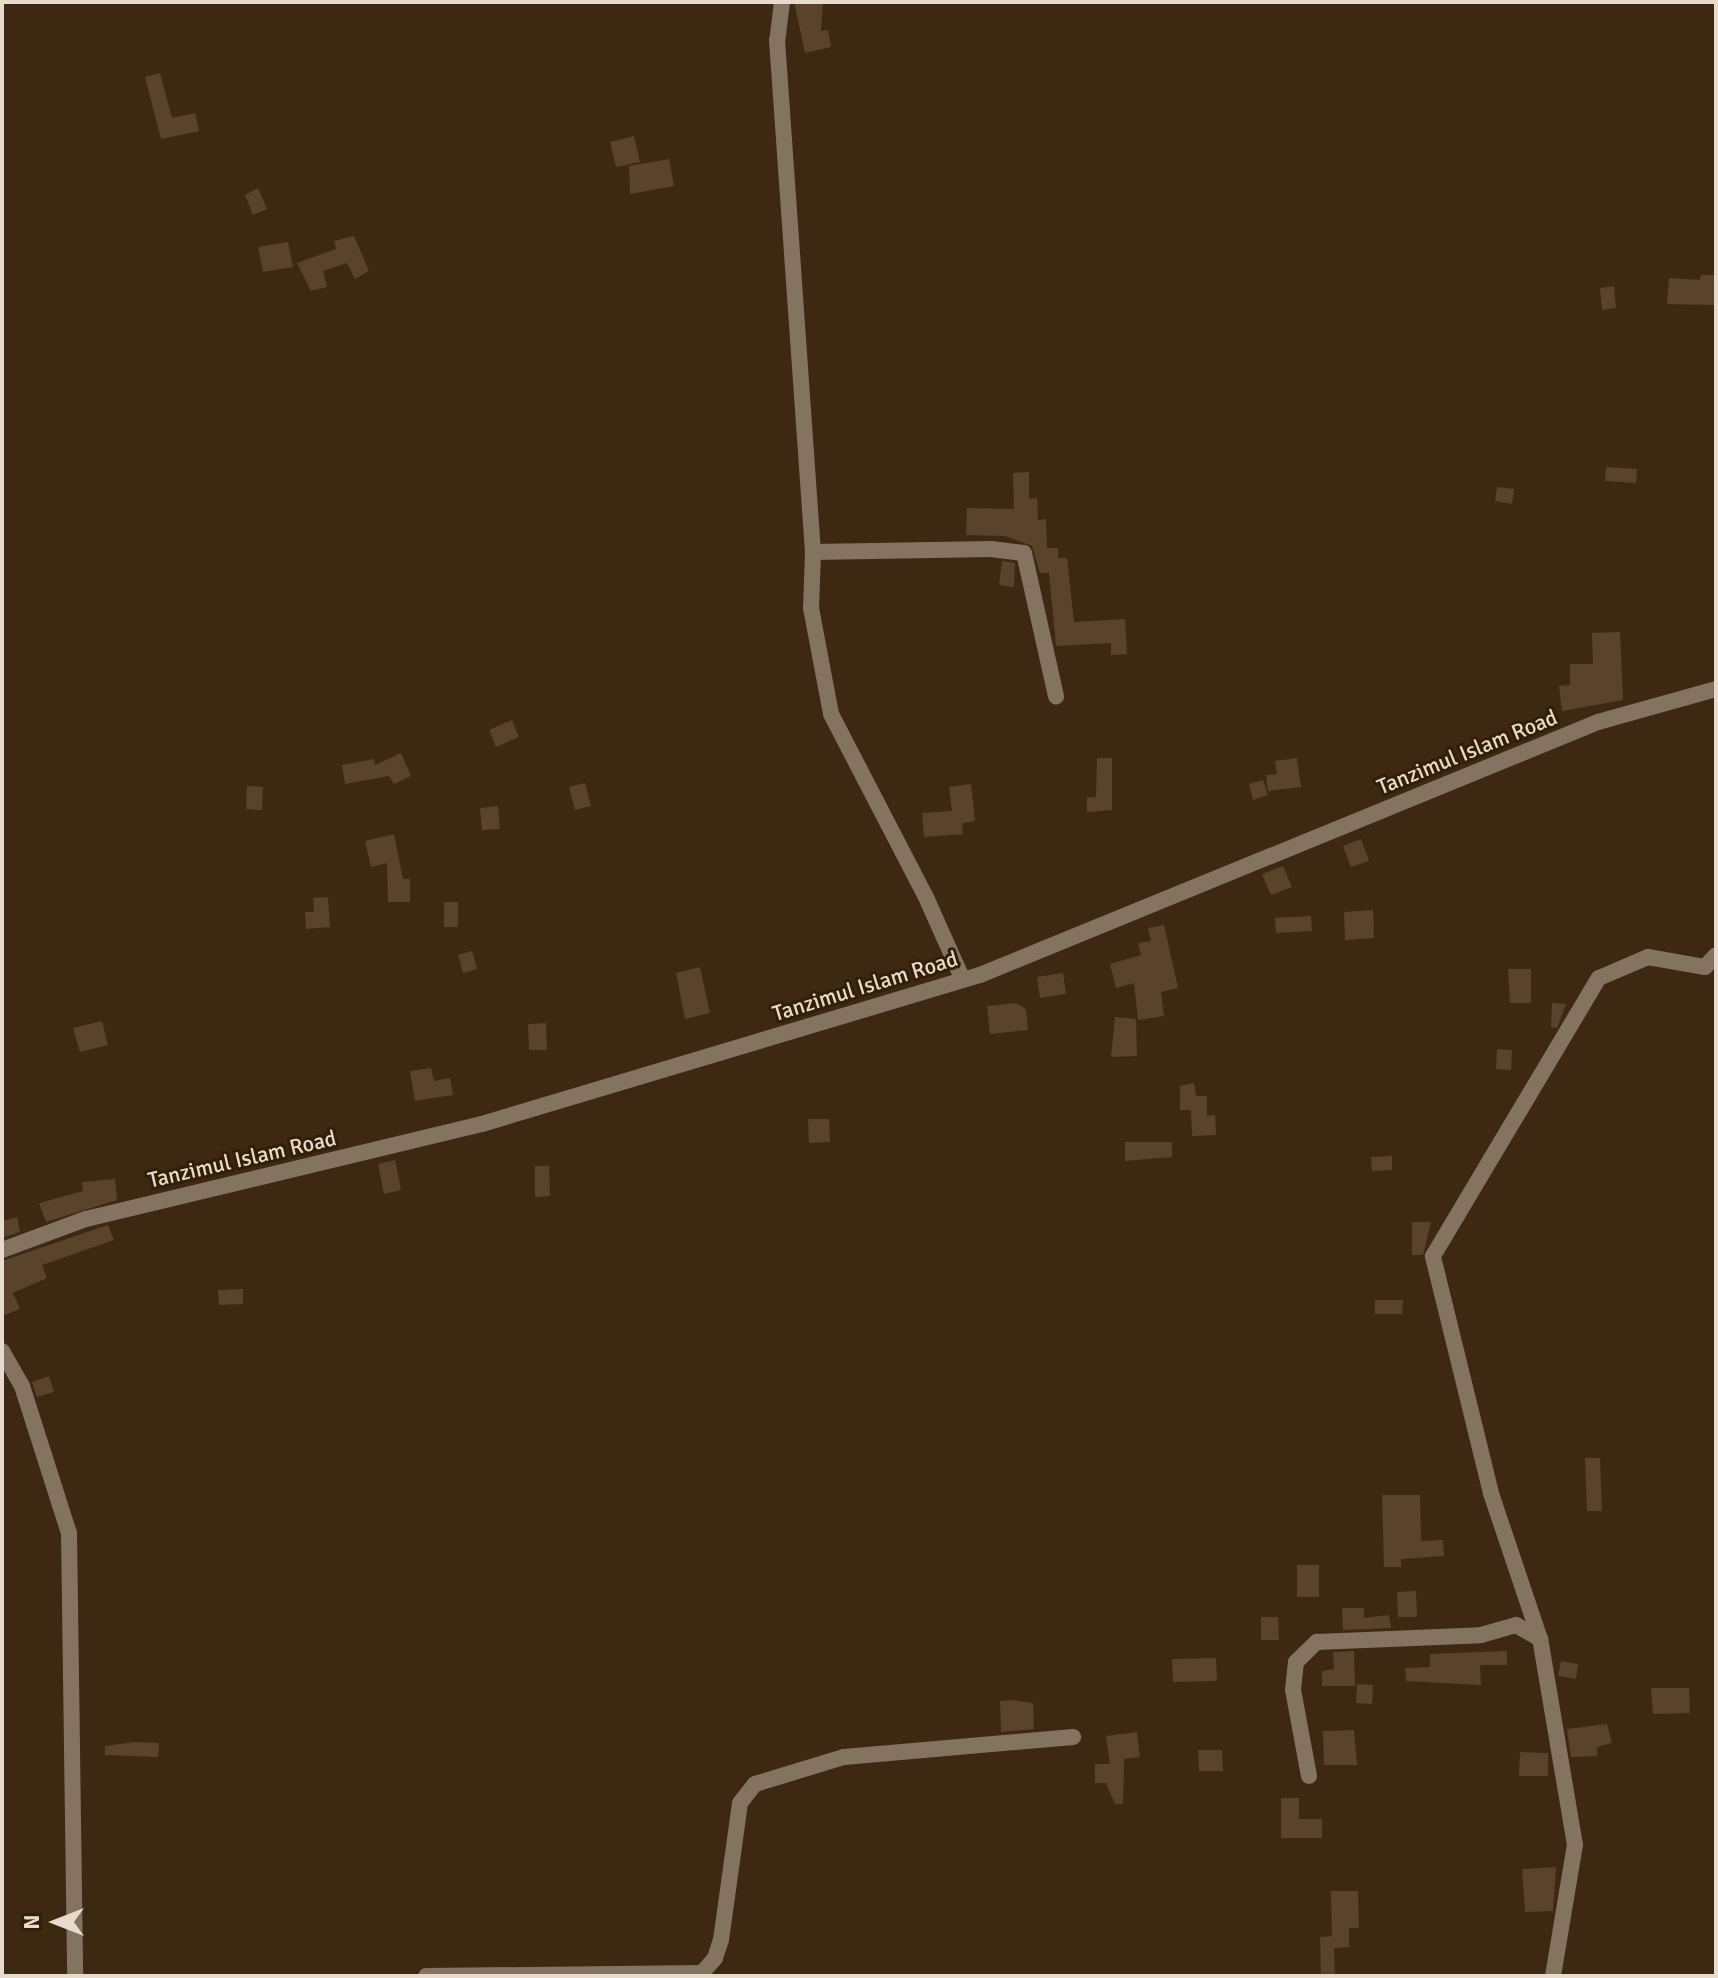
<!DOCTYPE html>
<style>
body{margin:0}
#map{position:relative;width:1718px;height:1978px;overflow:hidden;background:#3d2811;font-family:Signika,sans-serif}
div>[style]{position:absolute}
.building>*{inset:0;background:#5a432b}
.street>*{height:16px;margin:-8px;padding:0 8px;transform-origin:8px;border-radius:8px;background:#847361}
span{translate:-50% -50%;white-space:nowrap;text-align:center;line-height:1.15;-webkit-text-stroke:6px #331f06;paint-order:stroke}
.street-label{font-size:22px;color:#e8dacd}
.frame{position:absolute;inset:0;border:4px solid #e8dacd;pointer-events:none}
.north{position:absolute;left:16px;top:1882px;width:80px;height:80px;-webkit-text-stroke:6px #331f06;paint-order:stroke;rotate:270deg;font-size:22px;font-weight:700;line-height:32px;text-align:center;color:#e8dacd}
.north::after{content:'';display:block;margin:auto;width:28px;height:36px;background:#e8dacd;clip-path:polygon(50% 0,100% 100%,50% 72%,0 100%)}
</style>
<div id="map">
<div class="building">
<i style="clip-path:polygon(794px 2px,823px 2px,821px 31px,828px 30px,831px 47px,805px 53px)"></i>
<i style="clip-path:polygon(160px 73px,172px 118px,195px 113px,199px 131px,161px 139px,145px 77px)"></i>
<i style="clip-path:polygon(634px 136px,640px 162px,616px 167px,610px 142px)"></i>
<i style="clip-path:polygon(669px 159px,674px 186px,630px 194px,629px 166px)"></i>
<i style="clip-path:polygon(258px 188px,267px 209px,253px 215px,245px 195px)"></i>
<i style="clip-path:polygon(354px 236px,369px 271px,355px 279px,347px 263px,323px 271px,327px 287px,311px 291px,297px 263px,336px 249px,334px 241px)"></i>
<i style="clip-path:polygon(288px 242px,293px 267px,263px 272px,258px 247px)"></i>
<i style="clip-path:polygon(1701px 275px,1716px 275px,1716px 305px,1667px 304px,1669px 278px,1700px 280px)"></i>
<i style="clip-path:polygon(1614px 286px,1616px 308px,1602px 310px,1600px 288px)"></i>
<i style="clip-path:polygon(1606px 467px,1637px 469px,1636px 483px,1605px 481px)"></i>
<i style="clip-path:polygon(1029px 472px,1029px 499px,1037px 498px,1038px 520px,1046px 519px,1047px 548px,1058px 548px,1058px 558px,1067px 558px,1074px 622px,1125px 619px,1127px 654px,1111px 655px,1111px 643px,1056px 646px,1049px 573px,1040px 573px,1032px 546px,1005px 536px,966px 535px,967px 508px,1014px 509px,1013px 473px)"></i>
<i style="clip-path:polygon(1497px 487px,1514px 489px,1512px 504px,1495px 501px)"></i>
<i style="clip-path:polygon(1002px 561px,1015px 563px,1014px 587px,999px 585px)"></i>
<i style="clip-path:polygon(1620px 632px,1623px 700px,1562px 711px,1559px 686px,1570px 685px,1570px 664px,1593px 664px,1592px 633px)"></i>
<i style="clip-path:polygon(512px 720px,519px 737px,496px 747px,489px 730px)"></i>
<i style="clip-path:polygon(401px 753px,411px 776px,394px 784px,389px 776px,345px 784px,342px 765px,374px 759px,375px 765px)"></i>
<i style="clip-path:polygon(1097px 758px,1112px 758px,1112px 810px,1087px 812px,1087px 798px,1096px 797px)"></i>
<i style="clip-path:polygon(1297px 758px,1301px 787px,1268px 791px,1266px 775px,1277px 774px,1275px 761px)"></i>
<i style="clip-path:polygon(1263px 780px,1268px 795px,1253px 800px,1249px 784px)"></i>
<i style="clip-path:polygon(585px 783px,591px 806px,575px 810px,569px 787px)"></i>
<i style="clip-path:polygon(971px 784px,975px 821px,962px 823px,963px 834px,924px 837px,922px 813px,952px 811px,949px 787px)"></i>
<i style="clip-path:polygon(247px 786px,263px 787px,262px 810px,246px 809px)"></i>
<i style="clip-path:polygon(498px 806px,500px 829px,482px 830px,480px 808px)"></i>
<i style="clip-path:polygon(394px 834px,403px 879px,410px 879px,410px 902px,388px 902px,387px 863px,371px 867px,365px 841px)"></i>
<i style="clip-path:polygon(1361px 839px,1369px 861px,1351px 867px,1343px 846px)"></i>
<i style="clip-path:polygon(1283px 866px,1292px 887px,1271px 895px,1262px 874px)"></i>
<i style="clip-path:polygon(328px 897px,330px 927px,306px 929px,305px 912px,314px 912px,313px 898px)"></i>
<i style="clip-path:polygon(444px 902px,458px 902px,458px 927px,444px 927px)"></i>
<i style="clip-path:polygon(1373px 910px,1374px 938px,1345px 940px,1344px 912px)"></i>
<i style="clip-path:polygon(1311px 916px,1312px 931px,1276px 933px,1275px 918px)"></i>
<i style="clip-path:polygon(1164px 925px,1178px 988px,1161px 992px,1164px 1016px,1138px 1020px,1134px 983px,1116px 988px,1110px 964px,1141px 955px,1138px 943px,1151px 941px,1148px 928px)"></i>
<i style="clip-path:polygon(472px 951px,477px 969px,463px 973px,458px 955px)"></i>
<i style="clip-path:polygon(700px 967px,710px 1013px,685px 1019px,676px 973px)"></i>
<i style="clip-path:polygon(1508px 969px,1531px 969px,1531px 1003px,1510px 1003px)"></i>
<i style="clip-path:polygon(1063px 973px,1066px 994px,1040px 998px,1037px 977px)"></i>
<i style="clip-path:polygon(1016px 1003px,1026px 1009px,1028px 1030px,990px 1034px,987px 1006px)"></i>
<i style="clip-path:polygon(1552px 1003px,1566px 1004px,1557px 1028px,1551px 1027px)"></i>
<i style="clip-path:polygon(1115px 1017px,1136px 1019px,1137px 1056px,1111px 1057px)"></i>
<i style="clip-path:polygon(102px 1021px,108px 1045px,80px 1052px,73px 1028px)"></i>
<i style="clip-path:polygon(546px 1023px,547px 1050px,529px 1050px,528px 1024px)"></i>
<i style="clip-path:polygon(1497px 1049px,1512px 1050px,1511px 1070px,1496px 1069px)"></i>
<i style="clip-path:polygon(431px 1068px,434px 1081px,450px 1078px,453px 1095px,415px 1101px,410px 1071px)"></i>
<i style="clip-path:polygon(1194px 1083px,1196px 1096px,1207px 1096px,1207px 1116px,1215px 1115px,1216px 1135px,1192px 1136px,1191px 1110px,1180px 1110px,1180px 1086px)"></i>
<i style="clip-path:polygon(808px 1119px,829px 1119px,830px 1142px,809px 1143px)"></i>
<i style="clip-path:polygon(1125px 1142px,1172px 1142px,1172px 1157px,1125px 1161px)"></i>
<i style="clip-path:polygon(1392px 1156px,1392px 1170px,1372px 1171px,1371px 1157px)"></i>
<i style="clip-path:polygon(395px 1160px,401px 1190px,384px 1194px,378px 1164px)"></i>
<i style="clip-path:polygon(535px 1166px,549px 1166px,550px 1196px,535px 1197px)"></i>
<i style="clip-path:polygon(115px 1179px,117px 1200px,46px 1222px,39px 1203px,83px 1191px,82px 1182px)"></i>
<i style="clip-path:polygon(17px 1217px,20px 1232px,2px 1238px,2px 1221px)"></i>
<i style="clip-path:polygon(1412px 1222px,1431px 1222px,1423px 1255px,1412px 1255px)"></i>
<i style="clip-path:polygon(108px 1225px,114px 1240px,42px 1265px,47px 1278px,13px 1293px,20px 1309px,2px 1316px,2px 1261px)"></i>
<i style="clip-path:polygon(243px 1289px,243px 1304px,219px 1305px,218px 1290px)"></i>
<i style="clip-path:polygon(1375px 1300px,1403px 1300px,1402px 1314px,1375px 1314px)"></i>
<i style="clip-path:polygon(49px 1376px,54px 1392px,37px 1397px,32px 1382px)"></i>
<i style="clip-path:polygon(1585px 1458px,1600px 1458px,1602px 1511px,1587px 1511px)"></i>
<i style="clip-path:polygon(1382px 1495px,1420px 1495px,1421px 1541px,1443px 1540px,1444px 1556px,1401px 1559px,1401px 1567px,1384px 1567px)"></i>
<i style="clip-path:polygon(1297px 1565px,1319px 1565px,1319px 1597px,1297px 1597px)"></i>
<i style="clip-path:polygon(1416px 1591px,1417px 1617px,1398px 1617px,1397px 1592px)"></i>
<i style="clip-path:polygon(1342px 1608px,1364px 1608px,1364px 1618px,1389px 1615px,1391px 1628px,1343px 1630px)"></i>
<i style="clip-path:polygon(1261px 1617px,1278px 1617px,1279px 1640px,1261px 1640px)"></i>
<i style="clip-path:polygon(1354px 1651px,1355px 1686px,1322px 1686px,1322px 1671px,1334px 1669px,1333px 1652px)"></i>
<i style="clip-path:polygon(1507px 1651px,1507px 1665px,1480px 1665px,1481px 1685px,1406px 1681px,1405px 1668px,1430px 1667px,1430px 1654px)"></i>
<i style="clip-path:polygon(1216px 1658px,1217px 1681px,1173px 1682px,1172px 1659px)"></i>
<i style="clip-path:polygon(1561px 1661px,1578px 1664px,1576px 1679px,1558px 1676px)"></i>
<i style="clip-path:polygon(1357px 1684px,1373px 1685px,1372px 1704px,1356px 1703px)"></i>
<i style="clip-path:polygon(1651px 1688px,1689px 1688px,1690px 1713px,1653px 1714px)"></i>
<i style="clip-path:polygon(1013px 1700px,1033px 1703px,1034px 1729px,1001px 1732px,1000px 1701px)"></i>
<i style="clip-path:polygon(1607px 1724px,1612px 1743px,1597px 1747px,1597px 1756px,1571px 1757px,1567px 1729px)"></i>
<i style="clip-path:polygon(1354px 1730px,1357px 1765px,1324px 1765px,1323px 1731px)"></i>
<i style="clip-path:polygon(1137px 1732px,1140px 1757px,1124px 1759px,1123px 1804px,1115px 1804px,1106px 1783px,1095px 1783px,1095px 1764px,1110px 1764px,1106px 1736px)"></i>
<i style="clip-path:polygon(134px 1742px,159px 1743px,158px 1757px,105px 1755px,105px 1746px)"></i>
<i style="clip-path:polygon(1198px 1750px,1222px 1750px,1223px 1771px,1199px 1771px)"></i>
<i style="clip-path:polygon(1520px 1752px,1548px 1753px,1548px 1776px,1519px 1776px)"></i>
<i style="clip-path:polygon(1281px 1798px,1299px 1798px,1299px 1819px,1322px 1819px,1322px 1838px,1281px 1838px)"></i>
<i style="clip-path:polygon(1556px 1867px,1553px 1911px,1525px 1912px,1522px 1869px)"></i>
<i style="clip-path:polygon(1331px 1891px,1358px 1891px,1359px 1928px,1349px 1928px,1349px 1947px,1334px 1948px,1335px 1976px,1321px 1976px,1320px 1937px,1332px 1936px)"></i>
</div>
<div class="street">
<i style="left:782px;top:2px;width:38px;rotate:97deg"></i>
<i style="left:777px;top:40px;width:513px;rotate:85.98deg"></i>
<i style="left:813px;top:552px;width:56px;rotate:92deg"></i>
<i style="left:811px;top:608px;width:108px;rotate:79.3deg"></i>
<i style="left:831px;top:714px;width:204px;rotate:62.6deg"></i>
<i style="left:925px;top:895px;width:93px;rotate:65.9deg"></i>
<i style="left:813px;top:552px;width:178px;rotate:-1deg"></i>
<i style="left:991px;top:549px;width:33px;rotate:7deg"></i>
<i style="left:1024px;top:553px;width:147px;rotate:77.4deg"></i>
<i style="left:2px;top:1250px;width:90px;rotate:-20.3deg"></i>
<i style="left:86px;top:1219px;width:407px;rotate:-13.5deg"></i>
<i style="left:482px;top:1124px;width:520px;rotate:-16.66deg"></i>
<i style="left:980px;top:975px;width:668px;rotate:-22.26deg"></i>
<i style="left:1598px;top:722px;width:123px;rotate:-15.6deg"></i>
<i style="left:2px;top:1351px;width:40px;rotate:60.3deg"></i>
<i style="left:22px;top:1386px;width:154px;rotate:72.3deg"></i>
<i style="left:69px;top:1533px;width:443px;rotate:89.2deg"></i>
<i style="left:1309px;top:1776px;width:87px;rotate:-100.5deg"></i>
<i style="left:1293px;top:1690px;width:28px;rotate:-84deg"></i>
<i style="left:1296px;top:1662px;width:29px;rotate:-44deg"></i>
<i style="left:1317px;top:1642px;width:164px;rotate:-2.4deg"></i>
<i style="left:1481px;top:1635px;width:36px;rotate:-16deg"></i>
<i style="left:1516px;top:1625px;width:28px;rotate:30deg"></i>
<i style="left:426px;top:1976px;width:276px;rotate:-0.6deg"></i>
<i style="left:702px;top:1973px;width:20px;rotate:-49deg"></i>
<i style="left:715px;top:1958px;width:19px;rotate:-72deg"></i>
<i style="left:721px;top:1940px;width:138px;rotate:-82.1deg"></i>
<i style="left:740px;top:1803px;width:24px;rotate:-52deg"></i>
<i style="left:755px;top:1784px;width:93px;rotate:-16.9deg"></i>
<i style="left:844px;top:1757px;width:230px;rotate:-5deg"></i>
<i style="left:1553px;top:1976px;width:133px;rotate:-80.5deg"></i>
<i style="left:1575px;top:1845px;width:209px;rotate:-99.6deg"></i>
<i style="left:1540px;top:1639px;width:154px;rotate:-108.6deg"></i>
<i style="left:1491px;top:1493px;width:244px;rotate:-103.8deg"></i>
<i style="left:1433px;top:1256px;width:324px;rotate:-59.2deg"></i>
<i style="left:1599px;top:978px;width:53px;rotate:-23.2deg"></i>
<i style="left:1648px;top:957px;width:58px;rotate:10deg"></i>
<i style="left:1705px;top:967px;width:16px;rotate:-47deg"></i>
</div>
<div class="street-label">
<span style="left:1467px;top:752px;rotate:-22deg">Tanzimul Islam Road</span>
<span style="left:865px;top:986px;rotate:-17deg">Tanzimul Islam Road</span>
<span style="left:242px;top:1159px;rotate:-13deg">Tanzimul Islam Road</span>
</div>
<div class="frame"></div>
<div class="north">N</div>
</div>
